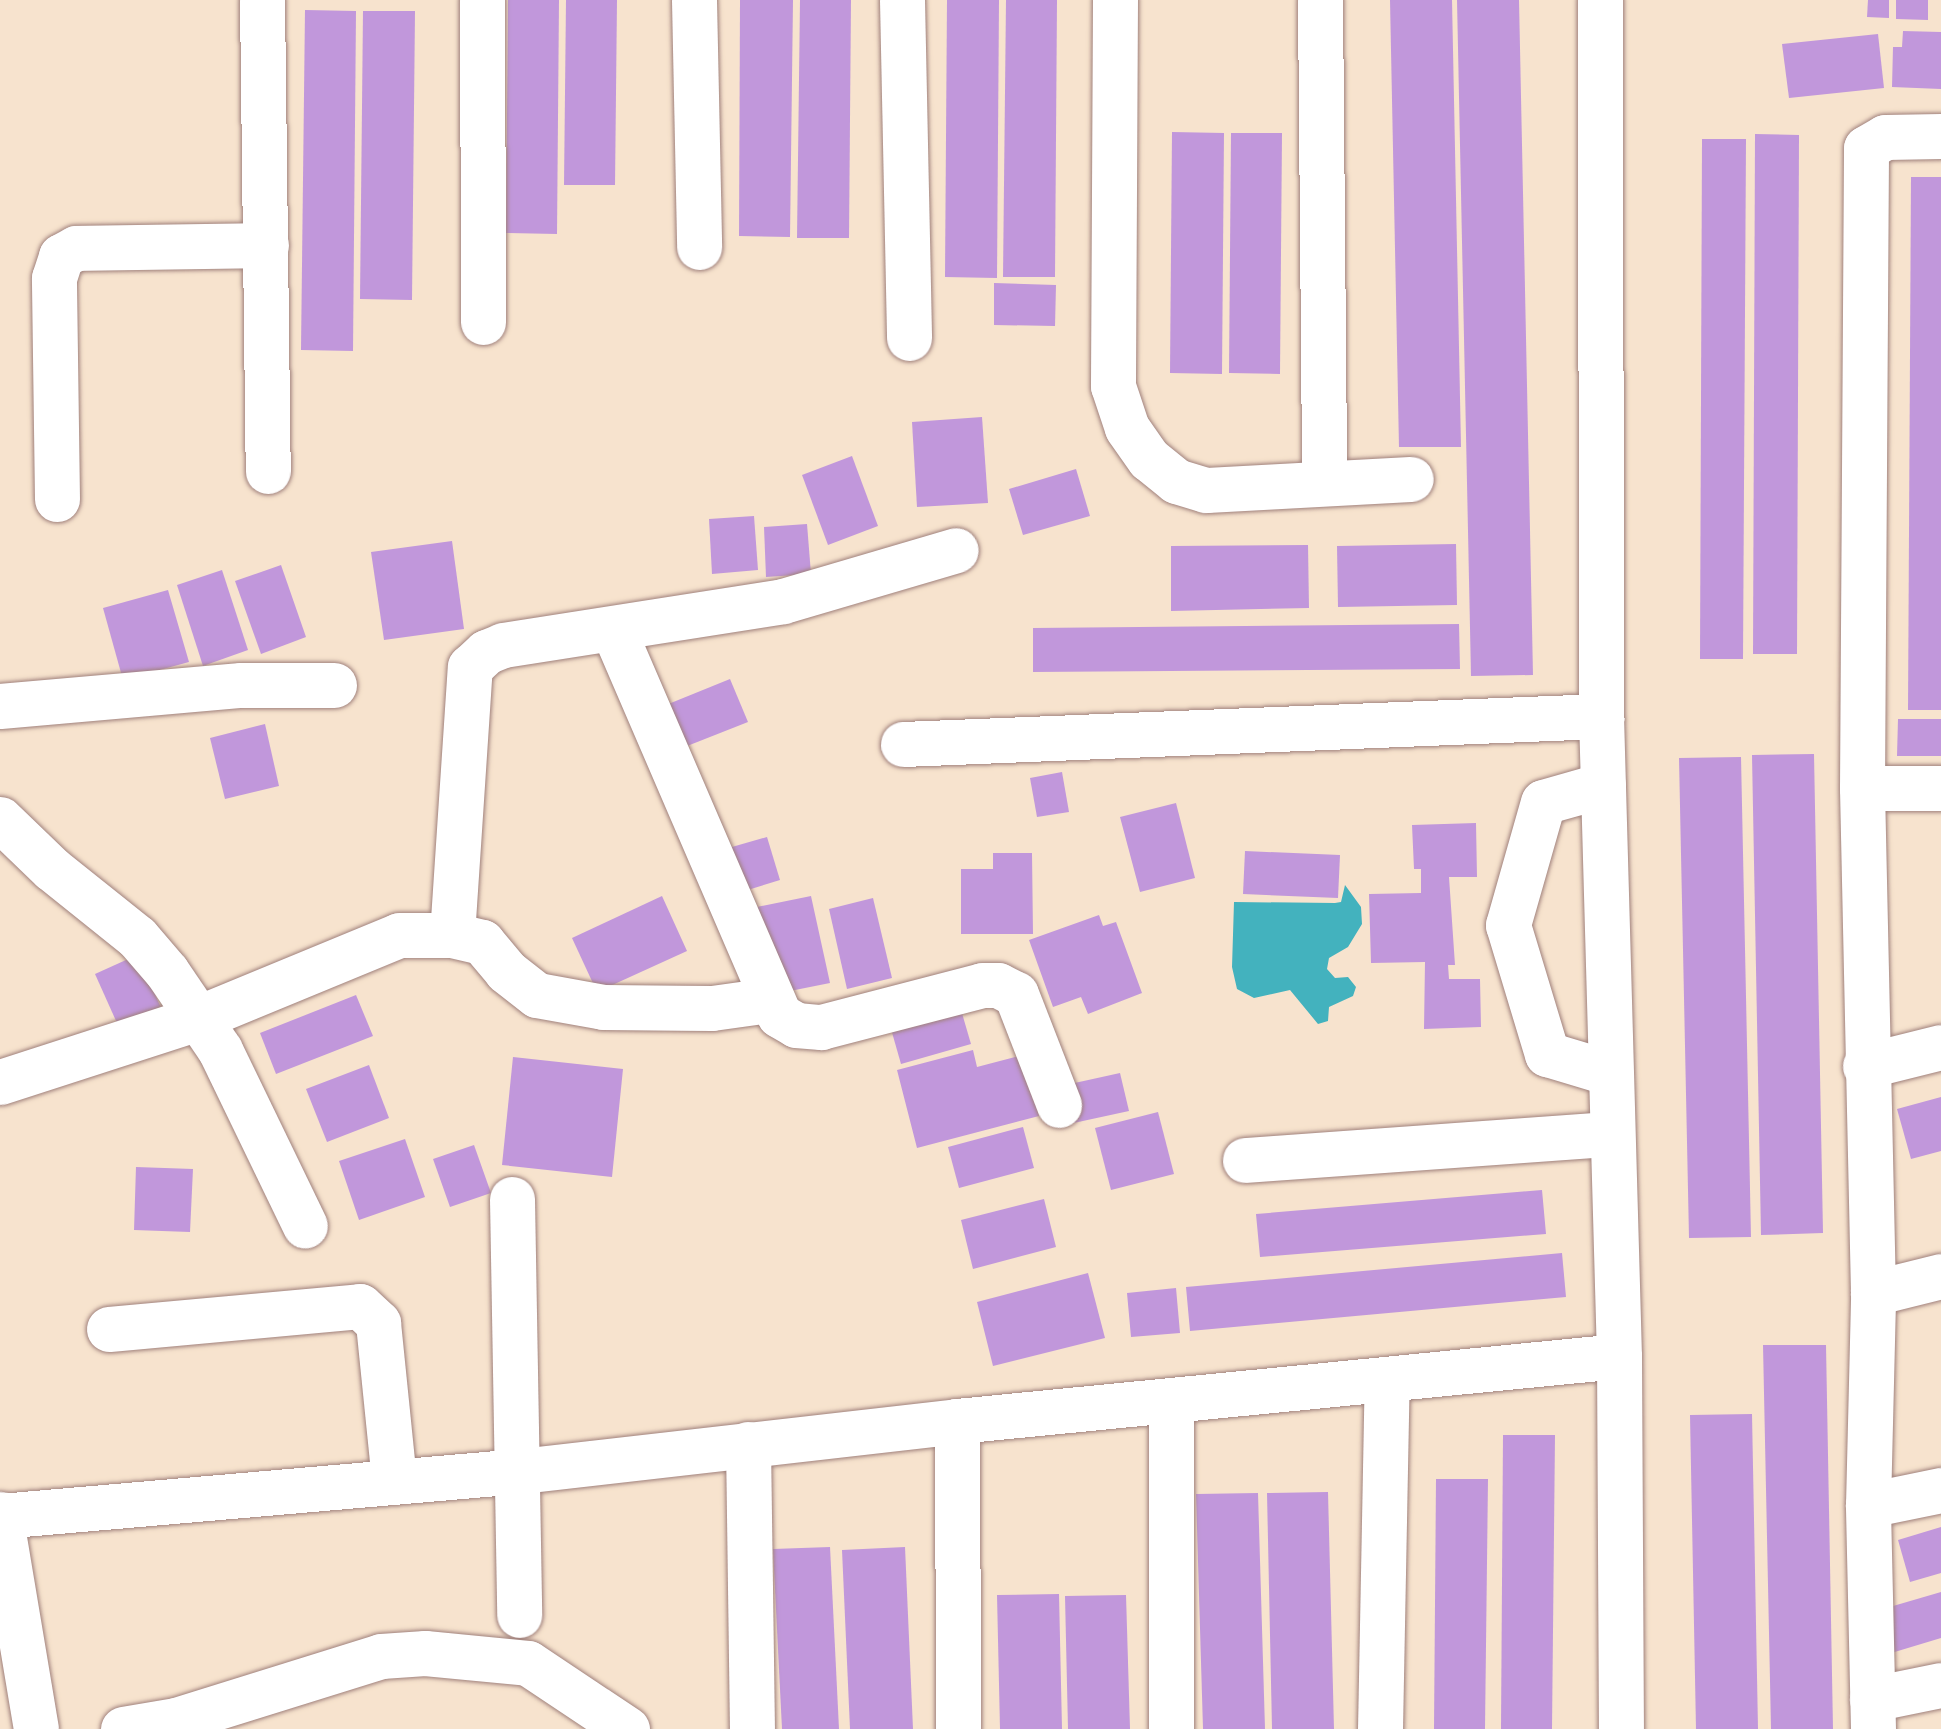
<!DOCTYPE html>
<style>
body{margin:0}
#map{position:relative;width:1941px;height:1729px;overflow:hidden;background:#f7e3ce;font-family:Mali,sans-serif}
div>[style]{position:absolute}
.water>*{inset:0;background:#43b2be}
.building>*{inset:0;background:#c197db}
.roads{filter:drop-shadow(0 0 2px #a0817c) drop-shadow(0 0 2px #a0817c)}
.minor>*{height:45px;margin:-22.5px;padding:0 22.5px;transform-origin:22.5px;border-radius:22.5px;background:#fff}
span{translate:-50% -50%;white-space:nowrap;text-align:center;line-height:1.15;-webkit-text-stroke:9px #fff;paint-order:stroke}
</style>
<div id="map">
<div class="water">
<i style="clip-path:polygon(1345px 885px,1361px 907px,1362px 924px,1348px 947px,1329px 958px,1327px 969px,1335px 978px,1348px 977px,1356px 987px,1353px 996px,1329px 1007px,1328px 1021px,1318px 1024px,1290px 990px,1254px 998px,1237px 989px,1232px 967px,1234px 902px,1335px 903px,1341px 902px)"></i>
</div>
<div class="building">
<i style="clip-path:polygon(508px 0,559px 0,557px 234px,506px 233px)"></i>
<i style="clip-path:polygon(566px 0,617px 0,615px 185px,564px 185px)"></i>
<i style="clip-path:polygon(740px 0,793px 0,790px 237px,739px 236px)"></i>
<i style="clip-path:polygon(800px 0,851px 0,849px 238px,797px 238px)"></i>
<i style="clip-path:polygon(947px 0,999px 0,997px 278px,945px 277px)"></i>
<i style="clip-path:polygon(1006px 0,1057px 0,1055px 277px,1003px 277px)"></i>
<i style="clip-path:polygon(1390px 0,1452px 0,1461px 447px,1399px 447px)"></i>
<i style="clip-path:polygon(1457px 0,1519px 0,1533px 675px,1471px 676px)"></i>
<i style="clip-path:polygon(1868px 0,1889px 0,1889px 18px,1867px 17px)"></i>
<i style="clip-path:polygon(1896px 0,1928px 0,1928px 20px,1896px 19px)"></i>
<i style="clip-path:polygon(305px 10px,356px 11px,353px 351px,301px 350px)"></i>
<i style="clip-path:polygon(363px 11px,415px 11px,412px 300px,360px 299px)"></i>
<i style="clip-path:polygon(1903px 31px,1941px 32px,1941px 89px,1892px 87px,1893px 47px,1902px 47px)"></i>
<i style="clip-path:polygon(1878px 34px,1884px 88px,1789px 98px,1782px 44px)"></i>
<i style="clip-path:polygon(1172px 132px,1224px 133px,1222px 374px,1170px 373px)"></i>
<i style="clip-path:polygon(1231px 133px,1282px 133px,1280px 374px,1229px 373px)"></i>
<i style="clip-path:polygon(1755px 134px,1799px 135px,1797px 654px,1753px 654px)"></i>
<i style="clip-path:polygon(1702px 139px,1746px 139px,1743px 659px,1700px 659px)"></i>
<i style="clip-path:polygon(1911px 177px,1941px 177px,1941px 710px,1908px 710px)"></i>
<i style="clip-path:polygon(994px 283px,1056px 285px,1055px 326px,994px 325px)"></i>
<i style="clip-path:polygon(982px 417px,988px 503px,917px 507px,912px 422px)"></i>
<i style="clip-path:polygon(852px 456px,878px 526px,828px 545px,802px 475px)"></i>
<i style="clip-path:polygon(1076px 469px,1090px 516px,1023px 535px,1009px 489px)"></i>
<i style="clip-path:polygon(754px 516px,758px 570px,712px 574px,709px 519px)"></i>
<i style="clip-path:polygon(807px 524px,811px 574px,766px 577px,764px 527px)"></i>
<i style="clip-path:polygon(452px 541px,464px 629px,384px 640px,371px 552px)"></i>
<i style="clip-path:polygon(1456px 544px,1457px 605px,1338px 607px,1337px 546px)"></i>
<i style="clip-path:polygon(1308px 545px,1309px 608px,1171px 611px,1171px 546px)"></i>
<i style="clip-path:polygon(281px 565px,306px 637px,261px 654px,235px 581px)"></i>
<i style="clip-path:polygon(222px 570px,248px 650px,203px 666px,177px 585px)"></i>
<i style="clip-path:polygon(168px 590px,189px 662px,123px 680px,103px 608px)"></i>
<i style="clip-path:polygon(1459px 624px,1460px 669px,1033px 672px,1033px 628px)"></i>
<i style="clip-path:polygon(730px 679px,748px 722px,677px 750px,661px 707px)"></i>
<i style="clip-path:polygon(1898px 719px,1941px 719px,1941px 756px,1897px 756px)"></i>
<i style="clip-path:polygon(265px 724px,279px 786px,225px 799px,210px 738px)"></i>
<i style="clip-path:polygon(1814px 754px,1823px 1233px,1761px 1235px,1752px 755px)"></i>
<i style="clip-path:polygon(1741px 757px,1751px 1237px,1689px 1238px,1679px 758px)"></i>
<i style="clip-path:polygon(1062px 772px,1069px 812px,1037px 817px,1030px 778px)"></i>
<i style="clip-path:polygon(1176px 803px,1195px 878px,1140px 892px,1120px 817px)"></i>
<i style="clip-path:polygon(1476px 823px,1477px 877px,1449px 877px,1455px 965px,1448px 965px,1449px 979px,1480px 979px,1481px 1027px,1424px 1029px,1425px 962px,1371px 963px,1369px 894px,1421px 893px,1421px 869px,1414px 869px,1412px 825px)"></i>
<i style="clip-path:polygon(767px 837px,780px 880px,738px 893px,725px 849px)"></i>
<i style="clip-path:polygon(1245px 851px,1340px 855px,1338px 898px,1243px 894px)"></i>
<i style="clip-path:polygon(993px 853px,1032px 853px,1033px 934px,961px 934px,961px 869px,993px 869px)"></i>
<i style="clip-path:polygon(662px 896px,687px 951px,597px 992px,572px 938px)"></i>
<i style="clip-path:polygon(811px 896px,830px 983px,775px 994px,757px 907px)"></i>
<i style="clip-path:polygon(873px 898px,892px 978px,847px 989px,829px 909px)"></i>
<i style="clip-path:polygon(1099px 915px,1103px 926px,1116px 922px,1142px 993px,1088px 1014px,1081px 997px,1053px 1007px,1029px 940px)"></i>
<i style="clip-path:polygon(137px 955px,163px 1012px,121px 1032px,95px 974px)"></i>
<i style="clip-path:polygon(356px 995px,373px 1036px,276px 1074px,260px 1033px)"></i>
<i style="clip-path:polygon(959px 1003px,971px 1044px,901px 1064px,889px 1022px)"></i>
<i style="clip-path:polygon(973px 1050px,977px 1067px,1023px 1055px,1039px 1116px,917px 1148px,897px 1070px)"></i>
<i style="clip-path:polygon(513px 1057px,623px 1069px,612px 1177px,502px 1165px)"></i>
<i style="clip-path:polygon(369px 1065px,389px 1118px,327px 1142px,306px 1089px)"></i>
<i style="clip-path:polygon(1120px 1073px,1129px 1111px,1069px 1124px,1061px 1086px)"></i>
<i style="clip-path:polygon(1941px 1097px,1941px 1151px,1911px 1159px,1897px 1109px)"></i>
<i style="clip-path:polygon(1158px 1112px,1174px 1174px,1111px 1190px,1095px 1128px)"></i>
<i style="clip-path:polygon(1023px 1127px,1034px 1168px,959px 1188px,948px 1147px)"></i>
<i style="clip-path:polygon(405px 1139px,425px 1197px,359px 1220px,339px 1161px)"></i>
<i style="clip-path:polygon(474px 1145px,491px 1193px,450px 1207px,433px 1159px)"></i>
<i style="clip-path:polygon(136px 1167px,193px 1169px,190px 1232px,134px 1230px)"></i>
<i style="clip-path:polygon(1542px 1190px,1546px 1234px,1260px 1257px,1256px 1214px)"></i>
<i style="clip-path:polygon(1044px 1199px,1056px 1247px,973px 1269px,961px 1220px)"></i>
<i style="clip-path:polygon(1562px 1253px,1566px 1297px,1190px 1331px,1186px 1287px)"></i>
<i style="clip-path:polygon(1088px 1273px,1105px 1338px,993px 1366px,977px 1302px)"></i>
<i style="clip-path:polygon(1176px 1288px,1180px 1333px,1131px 1337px,1127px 1293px)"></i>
<i style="clip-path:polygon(1763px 1345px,1826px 1345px,1833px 1729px,1771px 1729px)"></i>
<i style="clip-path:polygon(1752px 1414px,1758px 1729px,1696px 1729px,1690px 1415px)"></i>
<i style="clip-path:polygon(1503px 1435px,1555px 1435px,1552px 1729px,1501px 1729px)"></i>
<i style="clip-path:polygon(1436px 1479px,1488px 1479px,1485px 1729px,1434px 1729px)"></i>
<i style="clip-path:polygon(1328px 1492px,1334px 1729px,1272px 1729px,1267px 1493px)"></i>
<i style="clip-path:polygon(1258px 1493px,1265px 1729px,1203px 1729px,1196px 1494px)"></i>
<i style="clip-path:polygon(1941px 1527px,1941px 1573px,1910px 1582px,1898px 1540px)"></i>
<i style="clip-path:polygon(830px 1547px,839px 1729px,782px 1729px,773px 1549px)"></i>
<i style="clip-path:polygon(905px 1547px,913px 1729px,850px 1729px,842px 1550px)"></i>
<i style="clip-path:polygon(1941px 1592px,1941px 1638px,1888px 1654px,1876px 1611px)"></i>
<i style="clip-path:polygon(1059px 1594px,1062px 1729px,1000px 1729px,997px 1595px)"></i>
<i style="clip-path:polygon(1126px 1595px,1130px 1729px,1068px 1729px,1065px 1596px)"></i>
</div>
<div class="roads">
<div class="minor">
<i style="left:262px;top:0;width:471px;rotate:89.3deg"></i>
<i style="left:482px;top:0;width:322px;rotate:89.8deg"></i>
<i style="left:694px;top:0;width:247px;rotate:88.8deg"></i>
<i style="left:902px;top:0;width:338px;rotate:88.8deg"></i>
<i style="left:1115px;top:0;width:386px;rotate:90.3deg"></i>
<i style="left:1113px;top:386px;width:44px;rotate:71.6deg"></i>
<i style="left:1127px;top:428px;width:38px;rotate:55deg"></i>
<i style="left:1149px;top:459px;width:35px;rotate:39deg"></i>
<i style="left:1176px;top:481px;width:31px;rotate:17deg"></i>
<i style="left:1206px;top:490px;width:205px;rotate:-3.1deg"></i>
<i style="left:1320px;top:0;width:480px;rotate:89.5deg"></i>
<i style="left:1600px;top:0;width:716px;rotate:89.92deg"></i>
<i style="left:1601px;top:716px;width:640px;rotate:88.39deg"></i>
<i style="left:1619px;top:1356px;width:373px;rotate:89.7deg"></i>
<i style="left:57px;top:499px;width:221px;rotate:-90.8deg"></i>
<i style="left:54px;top:278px;width:23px;rotate:-72deg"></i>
<i style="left:61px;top:256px;width:17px;rotate:-28deg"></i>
<i style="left:76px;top:248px;width:190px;rotate:-0.9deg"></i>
<i style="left:613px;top:629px;width:420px;rotate:66.7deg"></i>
<i style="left:779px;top:1015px;width:20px;rotate:30deg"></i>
<i style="left:796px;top:1025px;width:25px;rotate:5deg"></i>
<i style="left:821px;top:1027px;width:166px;rotate:-14.6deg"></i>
<i style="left:982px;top:985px;width:16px"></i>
<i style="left:998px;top:985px;width:20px;rotate:27deg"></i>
<i style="left:1016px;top:994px;width:119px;rotate:68.8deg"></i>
<i style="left:0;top:706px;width:242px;rotate:-5deg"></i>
<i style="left:241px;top:685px;width:93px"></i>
<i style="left:903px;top:744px;width:699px;rotate:-2.3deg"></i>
<i style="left:1603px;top:785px;width:62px;rotate:164.2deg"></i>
<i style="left:1543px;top:802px;width:128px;rotate:105.9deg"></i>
<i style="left:1508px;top:925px;width:135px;rotate:73.2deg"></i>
<i style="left:1547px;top:1054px;width:66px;rotate:16.8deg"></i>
<i style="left:1862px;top:788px;width:79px"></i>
<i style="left:0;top:819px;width:72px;rotate:43.9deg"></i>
<i style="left:52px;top:869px;width:109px;rotate:38.7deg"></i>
<i style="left:137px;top:937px;width:46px;rotate:49.4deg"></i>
<i style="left:167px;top:972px;width:94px;rotate:55.8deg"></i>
<i style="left:220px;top:1050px;width:195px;rotate:64.2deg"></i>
<i style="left:452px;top:935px;width:269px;rotate:-86.2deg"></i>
<i style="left:470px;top:667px;width:22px;rotate:-43deg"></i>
<i style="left:486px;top:652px;width:18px;rotate:-22deg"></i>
<i style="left:503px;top:645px;width:283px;rotate:-8.9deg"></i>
<i style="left:783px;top:601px;width:180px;rotate:-16.4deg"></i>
<i style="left:1865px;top:1066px;width:78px;rotate:-14deg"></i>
<i style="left:0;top:1082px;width:208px;rotate:-17.9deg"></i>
<i style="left:198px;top:1018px;width:217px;rotate:-22.4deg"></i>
<i style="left:399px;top:935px;width:53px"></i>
<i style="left:452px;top:935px;width:31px;rotate:13deg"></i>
<i style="left:482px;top:942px;width:38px;rotate:50deg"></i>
<i style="left:506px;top:971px;width:39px;rotate:38deg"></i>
<i style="left:537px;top:995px;width:67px;rotate:10.3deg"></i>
<i style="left:603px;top:1007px;width:109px;rotate:0.5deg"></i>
<i style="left:712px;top:1008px;width:58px;rotate:-8deg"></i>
<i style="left:1245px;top:1160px;width:367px;rotate:-4.1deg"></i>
<i style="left:512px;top:1199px;width:416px;rotate:89deg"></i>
<i style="left:1873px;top:1293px;width:70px;rotate:-14deg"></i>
<i style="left:109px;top:1329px;width:252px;rotate:-5.2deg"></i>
<i style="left:360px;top:1306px;width:25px;rotate:43deg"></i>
<i style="left:378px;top:1323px;width:158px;rotate:84.2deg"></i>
<i style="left:957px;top:1421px;width:308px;rotate:89.8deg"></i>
<i style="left:748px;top:1444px;width:285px;rotate:89.2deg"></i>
<i style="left:1868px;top:1505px;width:75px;rotate:-11.6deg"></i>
<i style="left:0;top:1514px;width:218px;rotate:80.5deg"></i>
<i style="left:0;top:1516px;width:522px;rotate:-4.95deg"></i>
<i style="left:520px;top:1471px;width:440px;rotate:-6.5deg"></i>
<i style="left:957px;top:1421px;width:665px;rotate:-5.61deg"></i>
<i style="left:1872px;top:1699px;width:70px;rotate:-11.5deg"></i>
<i style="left:123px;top:1729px;width:54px;rotate:-9.6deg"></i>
<i style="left:176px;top:1720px;width:215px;rotate:-17.3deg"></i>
<i style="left:381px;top:1656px;width:44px;rotate:-3.9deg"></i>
<i style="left:425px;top:1653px;width:103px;rotate:5.5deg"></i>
<i style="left:528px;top:1663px;width:119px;rotate:33.7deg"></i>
<i style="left:1171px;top:1729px;width:329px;rotate:-90deg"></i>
<i style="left:1380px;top:1729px;width:349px;rotate:-88.9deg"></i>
<i style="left:1873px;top:1729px;width:224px;rotate:-91.3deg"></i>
<i style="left:1868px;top:1505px;width:212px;rotate:-88.6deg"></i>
<i style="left:1873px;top:1293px;width:505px;rotate:-91.25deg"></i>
<i style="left:1862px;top:788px;width:640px;rotate:-89.64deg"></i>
<i style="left:1866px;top:148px;width:22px;rotate:-30deg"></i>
<i style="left:1885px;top:137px;width:56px;rotate:-1deg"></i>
</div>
</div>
</div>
